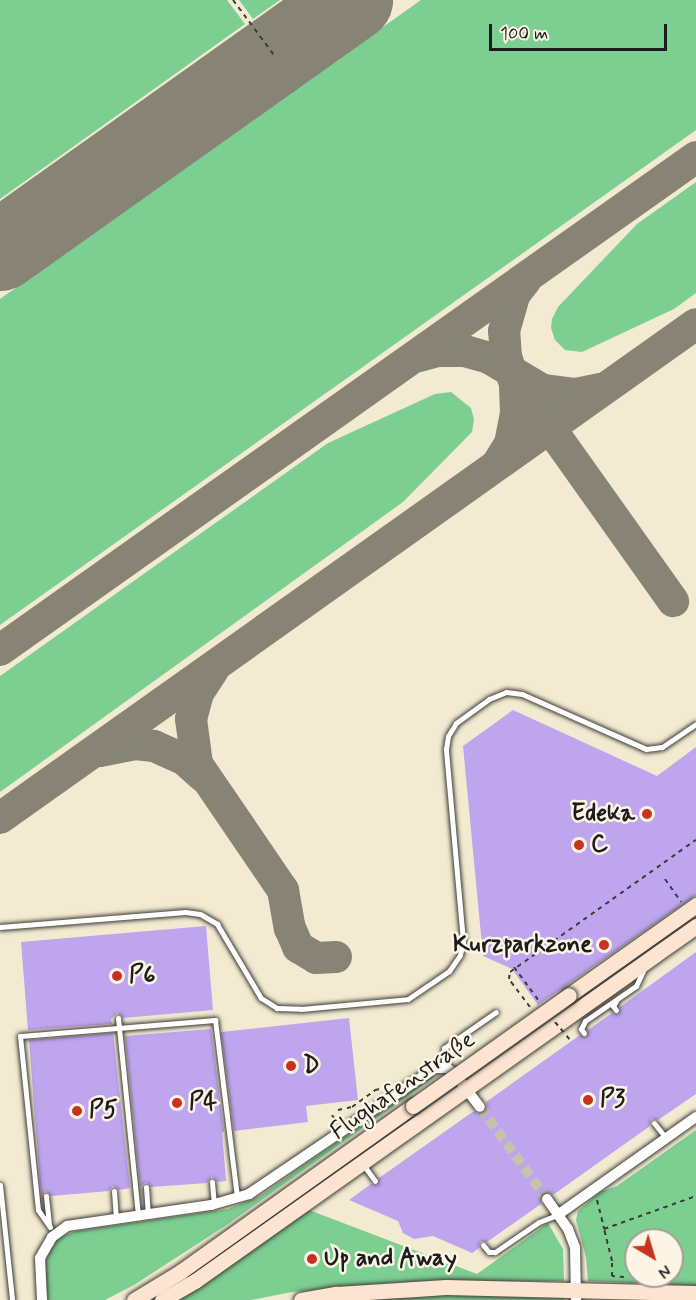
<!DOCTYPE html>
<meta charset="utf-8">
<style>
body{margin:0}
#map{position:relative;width:696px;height:1300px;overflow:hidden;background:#f2ebd1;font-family:Mynerve,sans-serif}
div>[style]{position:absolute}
.green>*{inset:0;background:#7cce91}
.taxiway>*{height:32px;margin:-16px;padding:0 16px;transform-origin:16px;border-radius:16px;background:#878476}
.runway>*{height:81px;margin:-40.5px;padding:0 40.5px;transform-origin:40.5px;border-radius:40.5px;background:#878476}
.building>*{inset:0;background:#bea5ee}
.minor-tunnel>*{height:10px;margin-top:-5px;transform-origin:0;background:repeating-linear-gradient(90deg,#c7c2ad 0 10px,transparent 0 15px)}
.path>*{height:2px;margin-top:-1px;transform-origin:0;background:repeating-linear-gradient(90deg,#3c3b37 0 4.5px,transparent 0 9px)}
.roads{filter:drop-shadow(0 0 2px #3c3b37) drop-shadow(0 0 2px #3c3b37)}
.service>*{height:5px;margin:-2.5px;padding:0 2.5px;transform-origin:2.5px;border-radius:2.5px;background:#fff}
.minor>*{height:10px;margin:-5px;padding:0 5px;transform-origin:5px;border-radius:5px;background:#fff}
.secondary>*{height:15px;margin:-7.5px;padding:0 7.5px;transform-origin:7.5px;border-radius:7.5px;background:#fde4d0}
.path-bridge>*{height:2px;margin-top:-1px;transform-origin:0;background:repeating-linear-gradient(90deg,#3c3b37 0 4.5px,transparent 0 9px)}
.bridges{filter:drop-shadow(0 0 2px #3c3b37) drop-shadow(0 0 2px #3c3b37)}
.secondary-bridge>*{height:15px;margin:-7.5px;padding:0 7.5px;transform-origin:7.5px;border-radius:7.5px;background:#fde4d0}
.dots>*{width:16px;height:16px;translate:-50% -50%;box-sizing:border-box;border:3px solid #fcf5e5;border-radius:50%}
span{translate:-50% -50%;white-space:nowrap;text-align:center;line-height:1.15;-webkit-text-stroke:5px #fcf5e5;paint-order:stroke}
.poi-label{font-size:24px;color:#1c1c1c;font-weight:700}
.right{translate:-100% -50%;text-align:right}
.left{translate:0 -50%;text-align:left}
.street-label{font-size:24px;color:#1c1c1c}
.north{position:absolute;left:624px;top:1228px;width:60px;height:60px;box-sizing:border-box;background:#fcf5e5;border:2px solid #a29e95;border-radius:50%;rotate:142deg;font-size:16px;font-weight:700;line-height:24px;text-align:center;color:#1c1c1c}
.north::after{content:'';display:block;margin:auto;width:21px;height:27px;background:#c8321e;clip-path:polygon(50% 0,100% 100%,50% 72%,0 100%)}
.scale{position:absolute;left:489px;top:24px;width:178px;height:27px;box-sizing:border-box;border:3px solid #1c1c1c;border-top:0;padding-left:8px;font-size:18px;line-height:21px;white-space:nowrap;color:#1c1c1c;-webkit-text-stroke:4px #fcf5e5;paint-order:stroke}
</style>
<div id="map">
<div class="green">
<i style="clip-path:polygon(0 0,227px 0,245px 24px,0 199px)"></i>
<i style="clip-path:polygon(239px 0,280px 0,253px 19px)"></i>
<i style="clip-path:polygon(421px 0,696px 0,696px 130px,0 625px,0 299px)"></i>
<i style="clip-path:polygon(696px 182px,696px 293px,674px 309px,582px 352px,565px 350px,555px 340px,551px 328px,552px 319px,558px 307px,637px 224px)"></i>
<i style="clip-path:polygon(451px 392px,471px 408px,474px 419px,472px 432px,403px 502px,0 792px,0 676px,328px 443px,435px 394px)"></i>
<i style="clip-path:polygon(436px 1076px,228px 1224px,134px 1285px,105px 1300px,48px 1300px,45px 1268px,47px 1255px,53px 1243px,65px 1235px,77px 1231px,228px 1209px,260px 1196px,427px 1079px)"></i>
<i style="clip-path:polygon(evenodd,696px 1130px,696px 1286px,588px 1281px,586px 1257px,576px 1220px,578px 1211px,600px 1192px,617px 1186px,696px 1130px,636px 1240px,672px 1240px,672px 1276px,636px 1276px,636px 1240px)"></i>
<i style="clip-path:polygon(309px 1210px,477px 1274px,548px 1223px,563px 1249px,564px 1281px,401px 1282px,292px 1292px,251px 1300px,173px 1300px,200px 1286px)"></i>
<i style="clip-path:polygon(463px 1293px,565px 1297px,565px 1300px,353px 1300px)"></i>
</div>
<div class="taxiway">
<i style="left:419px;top:356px;width:20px;rotate:-15deg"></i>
<i style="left:438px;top:351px;width:27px"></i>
<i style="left:465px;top:351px;width:25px;rotate:16deg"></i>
<i style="left:489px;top:358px;width:63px;rotate:30.7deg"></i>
<i style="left:543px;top:390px;width:33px;rotate:7deg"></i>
<i style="left:576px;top:394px;width:25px;rotate:-12deg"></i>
<i style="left:511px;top:373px;width:280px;rotate:54.6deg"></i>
<i style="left:498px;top:463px;width:22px;rotate:-58deg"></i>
<i style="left:510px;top:444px;width:31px;rotate:-79deg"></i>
<i style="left:516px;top:414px;width:30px;rotate:-92deg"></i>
<i style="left:515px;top:384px;width:28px;rotate:-108deg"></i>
<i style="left:506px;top:357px;width:26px;rotate:-94deg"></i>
<i style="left:504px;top:331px;width:37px;rotate:-74deg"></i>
<i style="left:514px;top:295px;width:18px;rotate:-52deg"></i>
<i style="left:0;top:650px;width:853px;rotate:-35.31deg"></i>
<i style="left:213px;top:670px;width:27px;rotate:123deg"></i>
<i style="left:198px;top:693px;width:27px;rotate:105deg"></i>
<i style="left:191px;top:719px;width:45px;rotate:82.4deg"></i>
<i style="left:197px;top:764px;width:153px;rotate:55.7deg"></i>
<i style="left:283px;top:890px;width:39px;rotate:80deg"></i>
<i style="left:290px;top:928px;width:21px;rotate:67deg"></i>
<i style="left:298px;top:947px;width:21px;rotate:31deg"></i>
<i style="left:316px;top:958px;width:20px;rotate:-3deg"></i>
<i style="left:100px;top:751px;width:36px;rotate:-11deg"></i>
<i style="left:135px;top:744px;width:19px;rotate:6deg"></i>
<i style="left:154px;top:746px;width:34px;rotate:24deg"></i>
<i style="left:185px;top:760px;width:24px;rotate:42deg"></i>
<i style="left:0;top:818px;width:853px;rotate:-35.37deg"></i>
</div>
<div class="runway">
<i style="left:0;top:250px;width:432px;rotate:-35.4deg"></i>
</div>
<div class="building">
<i style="clip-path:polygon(513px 710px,657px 776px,696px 747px,696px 895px,538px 1005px,512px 969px,483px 956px,463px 746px)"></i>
<i style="clip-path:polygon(206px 926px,213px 1010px,123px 1018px,117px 1013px,111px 1019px,112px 1024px,28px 1030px,21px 942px)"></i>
<i style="clip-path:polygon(696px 952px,696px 1094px,658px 1120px,651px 1119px,650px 1126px,553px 1195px,547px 1192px,542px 1193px,541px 1204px,487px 1242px,480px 1241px,479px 1248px,472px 1253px,433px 1236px,414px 1239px,403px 1233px,398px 1221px,349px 1200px,371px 1184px,377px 1185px,379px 1178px,474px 1111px,478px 1114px,484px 1113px,487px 1109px,486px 1102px,580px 1035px,586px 1037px,588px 1030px,612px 1013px,618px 1014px,620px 1007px)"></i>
<i style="clip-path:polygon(349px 1018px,358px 1100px,306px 1106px,308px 1122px,234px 1131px,221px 1032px)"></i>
<i style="clip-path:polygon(211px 1029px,224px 1132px,222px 1132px,226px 1181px,217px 1182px,212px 1177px,207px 1183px,151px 1187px,146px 1182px,140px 1187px,125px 1036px)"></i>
<i style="clip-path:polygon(113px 1033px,130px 1188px,119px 1190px,113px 1186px,109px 1191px,51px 1196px,46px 1191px,41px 1195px,29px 1040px)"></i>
</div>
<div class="minor-tunnel">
<i style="left:480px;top:1107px;width:114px;rotate:53.9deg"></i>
</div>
<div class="path">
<i style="left:233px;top:0;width:69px;rotate:53.3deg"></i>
<i style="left:665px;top:879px;width:28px;rotate:55deg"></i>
<i style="left:530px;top:1007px;width:35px;rotate:-127deg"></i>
<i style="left:509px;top:979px;width:7px;rotate:-82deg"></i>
<i style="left:510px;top:972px;width:228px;rotate:-35.4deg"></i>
<i style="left:338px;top:1110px;width:14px;rotate:-12deg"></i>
<i style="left:352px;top:1107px;width:29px;rotate:-36deg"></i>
<i style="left:375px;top:1090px;width:10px;rotate:-11deg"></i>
<i style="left:332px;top:1115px;width:7px;rotate:56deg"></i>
<i style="left:597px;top:1200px;width:30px;rotate:76deg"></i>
<i style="left:624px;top:1277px;width:12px;rotate:-175deg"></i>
<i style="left:612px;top:1276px;width:15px;rotate:-90deg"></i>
<i style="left:612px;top:1261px;width:33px;rotate:-104deg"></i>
<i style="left:604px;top:1229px;width:98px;rotate:-19.7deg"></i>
</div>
<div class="roads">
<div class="service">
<i style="left:0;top:927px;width:186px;rotate:-4.6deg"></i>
<i style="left:185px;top:912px;width:15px;rotate:8deg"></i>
<i style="left:200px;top:914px;width:20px;rotate:30deg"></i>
<i style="left:217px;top:924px;width:86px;rotate:59.3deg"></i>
<i style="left:261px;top:998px;width:19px;rotate:32deg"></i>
<i style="left:277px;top:1008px;width:24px;rotate:2deg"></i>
<i style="left:301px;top:1009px;width:107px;rotate:-5.3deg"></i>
<i style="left:408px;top:999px;width:50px;rotate:-34.3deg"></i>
<i style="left:449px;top:971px;width:19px;rotate:-55deg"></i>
<i style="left:460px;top:955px;width:14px;rotate:-78deg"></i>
<i style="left:463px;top:941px;width:193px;rotate:-95.1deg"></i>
<i style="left:446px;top:749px;width:13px;rotate:-81deg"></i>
<i style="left:448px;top:736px;width:15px;rotate:-58deg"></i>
<i style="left:456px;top:723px;width:41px;rotate:-36deg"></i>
<i style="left:489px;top:699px;width:18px;rotate:-22deg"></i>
<i style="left:506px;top:692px;width:16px;rotate:7deg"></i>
<i style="left:522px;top:694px;width:136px;rotate:23.9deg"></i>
<i style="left:646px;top:749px;width:16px;rotate:-7deg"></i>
<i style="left:662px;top:747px;width:41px;rotate:-34.1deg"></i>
<i style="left:616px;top:1010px;width:5px;rotate:-127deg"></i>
<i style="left:613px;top:1006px;width:6px;rotate:-59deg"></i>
<i style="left:118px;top:1018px;width:199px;rotate:84.2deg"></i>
<i style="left:584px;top:1033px;width:5px;rotate:-127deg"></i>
<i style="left:581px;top:1029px;width:9px;rotate:-63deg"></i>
<i style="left:585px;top:1021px;width:62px;rotate:-34.5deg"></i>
<i style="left:636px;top:986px;width:21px;rotate:-65deg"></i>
<i style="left:444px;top:1068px;width:20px;rotate:-90deg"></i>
<i style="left:444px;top:1048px;width:63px;rotate:-34.7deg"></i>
<i style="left:654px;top:1123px;width:19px;rotate:51deg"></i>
<i style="left:362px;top:1163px;width:22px;rotate:54deg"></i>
<i style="left:212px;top:1182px;width:21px;rotate:85deg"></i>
<i style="left:0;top:1185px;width:116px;rotate:84deg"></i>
<i style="left:146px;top:1187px;width:27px;rotate:86deg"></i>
<i style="left:114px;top:1191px;width:27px;rotate:86deg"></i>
<i style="left:46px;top:1196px;width:29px;rotate:84deg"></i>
<i style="left:50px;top:1227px;width:21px;rotate:-125deg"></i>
<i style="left:38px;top:1210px;width:175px;rotate:-95.9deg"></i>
<i style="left:20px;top:1036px;width:196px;rotate:-4.7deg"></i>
<i style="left:215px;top:1020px;width:178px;rotate:82.9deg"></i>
<i style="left:483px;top:1245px;width:9px;rotate:49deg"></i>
<i style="left:489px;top:1252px;width:6px"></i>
<i style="left:495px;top:1252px;width:53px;rotate:-34.3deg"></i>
<i style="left:539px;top:1222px;width:19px;rotate:-21deg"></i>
</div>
<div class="minor">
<i style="left:547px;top:1199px;width:37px;rotate:55deg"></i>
<i style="left:568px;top:1229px;width:19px;rotate:69deg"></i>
<i style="left:575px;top:1247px;width:53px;rotate:88.9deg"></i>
<i style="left:559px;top:1214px;width:168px;rotate:-35.3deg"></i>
<i style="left:42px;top:1300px;width:42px;rotate:-92.7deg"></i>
<i style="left:40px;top:1258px;width:24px;rotate:-60deg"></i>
<i style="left:52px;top:1237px;width:19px;rotate:-36deg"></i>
<i style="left:67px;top:1226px;width:146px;rotate:-8.3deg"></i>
<i style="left:211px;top:1205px;width:40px;rotate:-16deg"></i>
<i style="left:249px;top:1194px;width:225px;rotate:-34.1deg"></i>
<i style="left:435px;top:1068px;width:12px"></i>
<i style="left:447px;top:1068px;width:10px;rotate:37deg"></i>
<i style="left:455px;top:1074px;width:41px;rotate:52.9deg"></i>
</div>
<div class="secondary">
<i style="left:569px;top:995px;width:156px;rotate:-35.3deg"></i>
<i style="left:134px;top:1300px;width:54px;rotate:-31.3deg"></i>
<i style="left:180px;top:1272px;width:286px;rotate:-35.5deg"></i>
<i style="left:162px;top:1300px;width:38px;rotate:-30deg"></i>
<i style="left:195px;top:1281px;width:614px;rotate:-35.32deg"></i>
<i style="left:301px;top:1300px;width:36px;rotate:-10deg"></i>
<i style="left:336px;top:1294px;width:110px;rotate:-3.6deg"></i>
<i style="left:446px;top:1287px;width:250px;rotate:1.4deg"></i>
</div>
</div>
<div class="path-bridge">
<i style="left:514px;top:967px;width:42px;rotate:53.7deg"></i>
<i style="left:555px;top:1022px;width:25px;rotate:50deg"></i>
</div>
<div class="bridges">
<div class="secondary-bridge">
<i style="left:413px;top:1106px;width:191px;rotate:-35.4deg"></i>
</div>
</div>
<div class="dots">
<i style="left:647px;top:814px;background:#c8321e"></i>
<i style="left:579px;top:845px;background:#c8321e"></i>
<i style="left:604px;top:945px;background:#c8321e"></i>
<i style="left:117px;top:976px;background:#c8321e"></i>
<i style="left:291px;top:1066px;background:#c8321e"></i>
<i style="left:588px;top:1100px;background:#c8321e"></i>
<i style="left:177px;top:1103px;background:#c8321e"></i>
<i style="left:77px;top:1111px;background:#c8321e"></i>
<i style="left:312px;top:1259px;background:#c8321e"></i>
</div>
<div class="poi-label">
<span class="right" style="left:635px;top:814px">Edeka</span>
<span class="left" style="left:591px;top:845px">C</span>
<span class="right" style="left:592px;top:945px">Kurzparkzone</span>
<span class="left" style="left:129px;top:976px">P6</span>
<span class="left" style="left:303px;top:1066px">D</span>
<span class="left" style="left:600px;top:1100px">P3</span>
<span class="left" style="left:189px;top:1103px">P4</span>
<span class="left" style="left:89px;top:1111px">P5</span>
<span class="left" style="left:324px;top:1259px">Up and Away</span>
</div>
<div class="street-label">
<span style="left:403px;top:1086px;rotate:-35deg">Flughafenstraße</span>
</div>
<div class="north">N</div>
<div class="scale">100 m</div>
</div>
